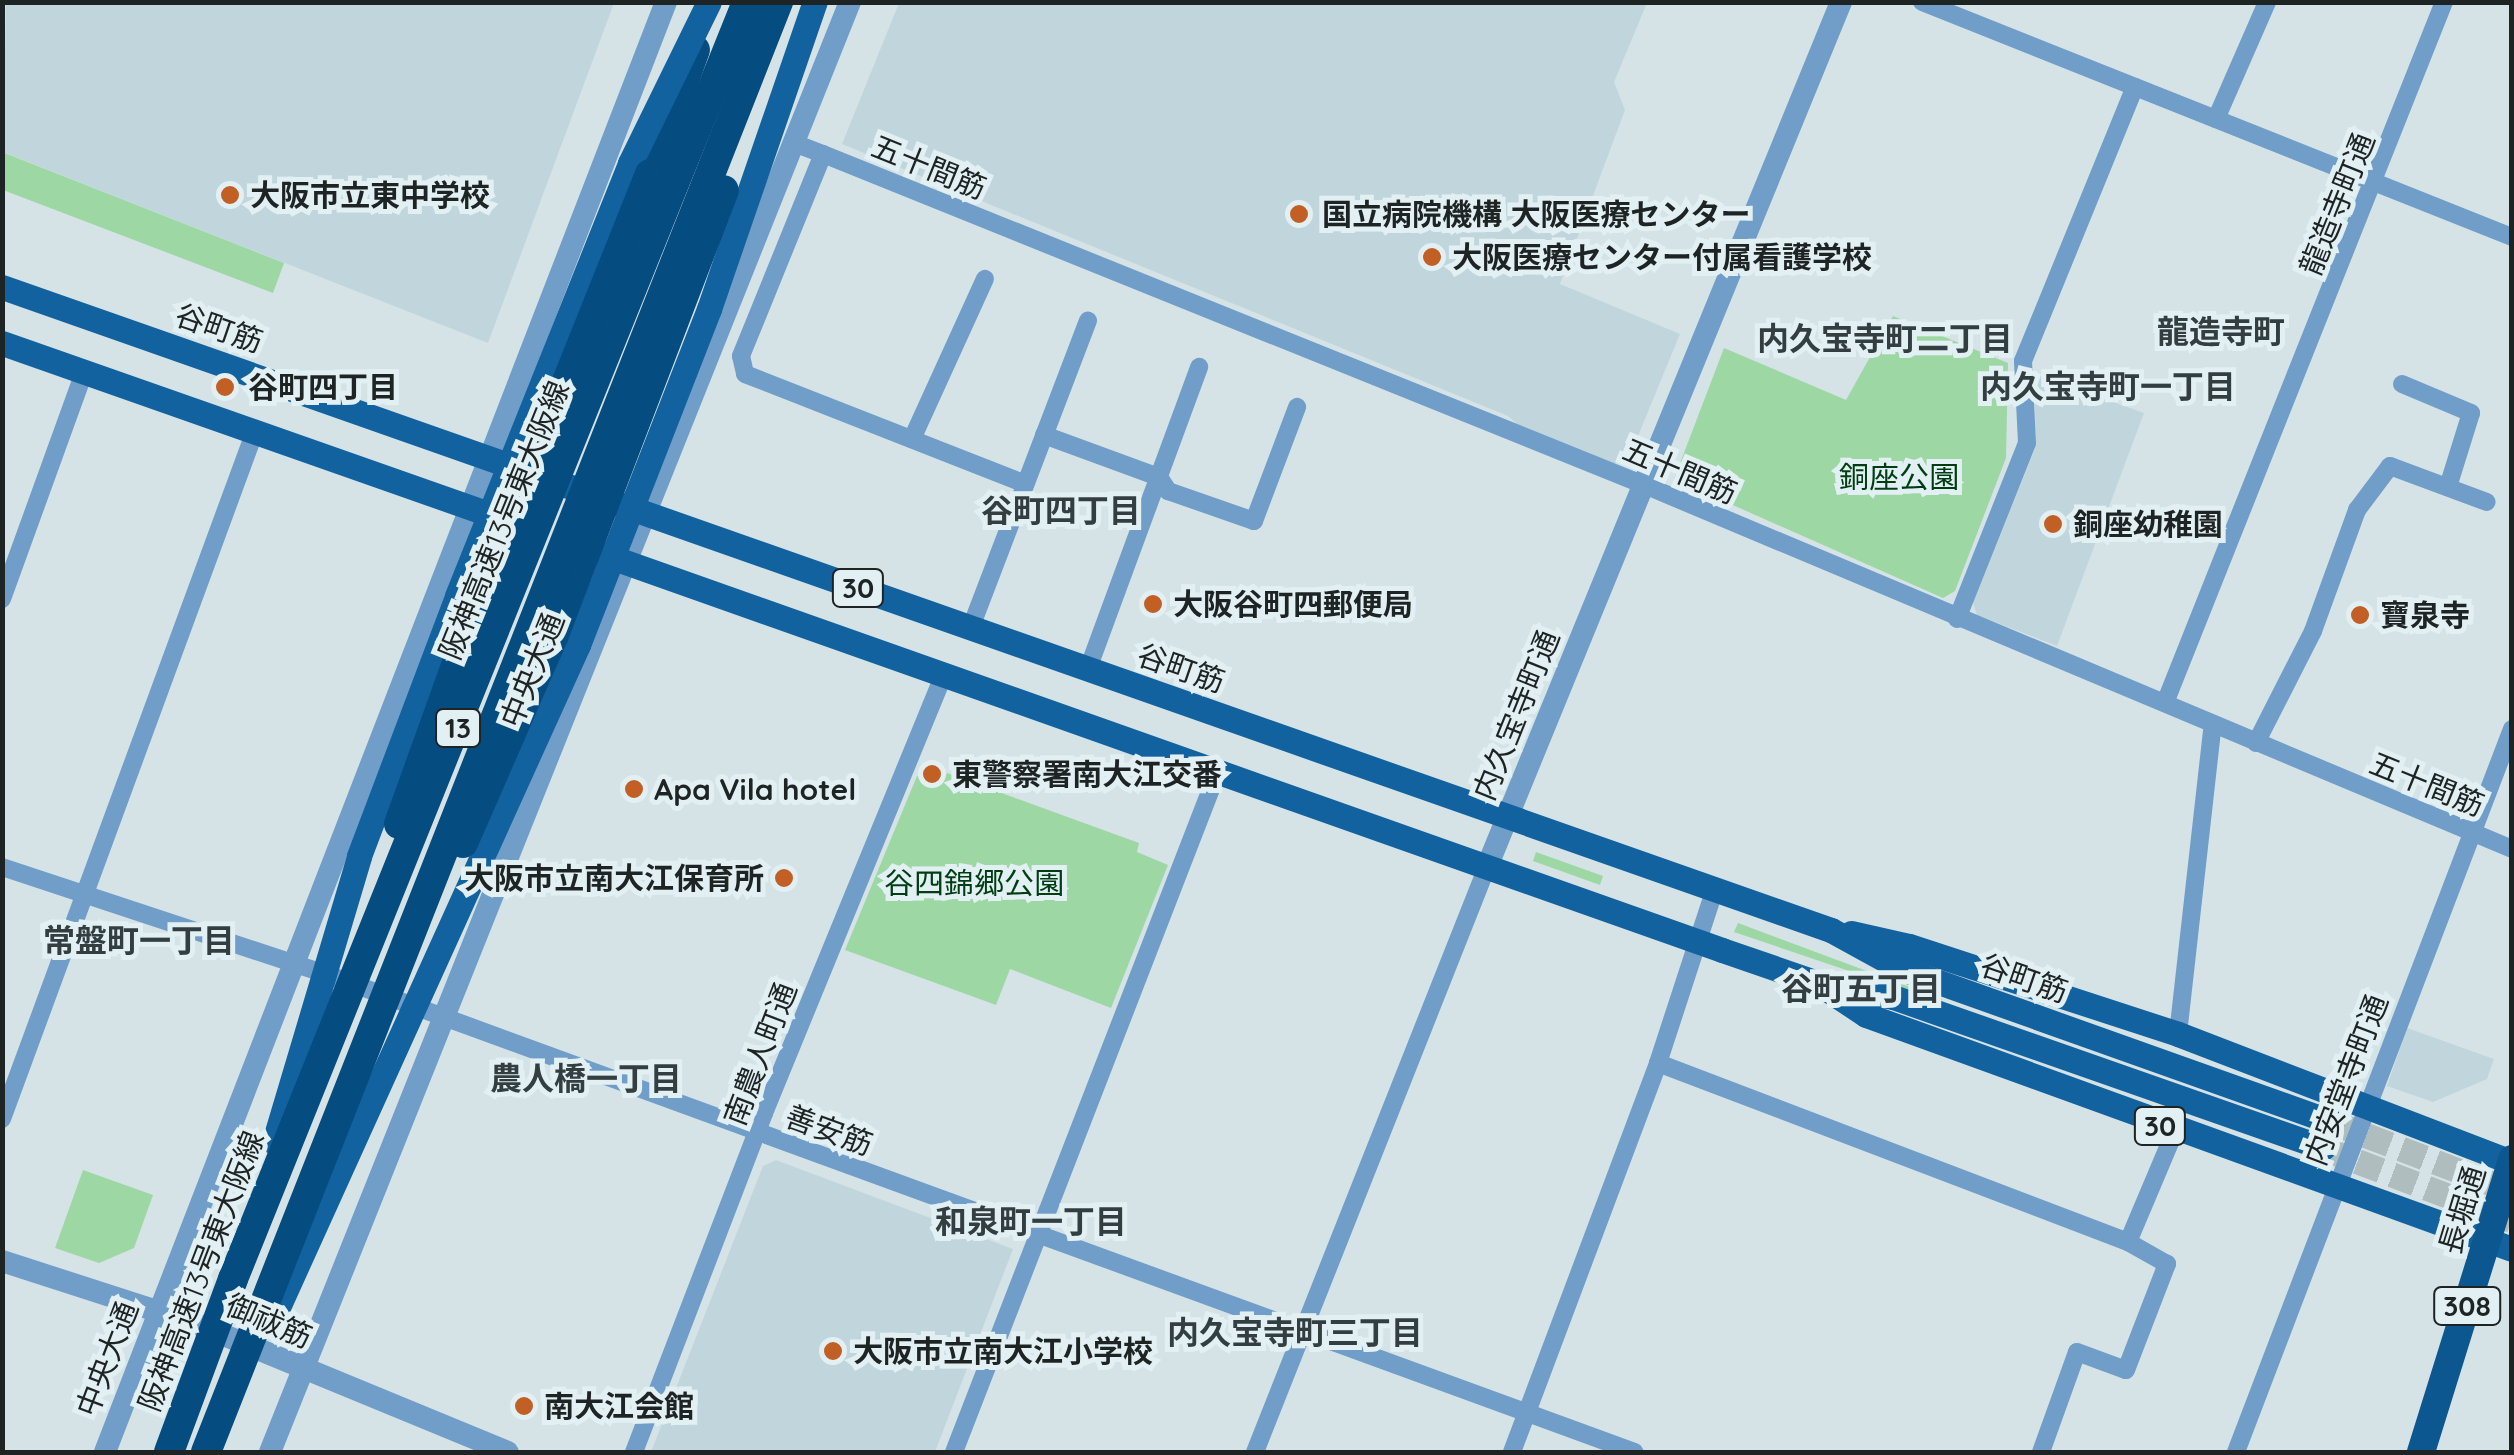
<!DOCTYPE html>
<meta charset="utf-8">
<style>
body{margin:0}
#map{position:relative;width:2514px;height:1455px;overflow:hidden;background:#d5e3e6;font-family:Quicksand,"Noto Sans JP",sans-serif}
div>[style]{position:absolute}
.built>*{inset:0;background:#c1d6dc}
.green>*{inset:0;background:#9dd7a4}
.primary-tunnel>*{height:25px;margin-top:-12.5px;transform-origin:0;background:repeating-linear-gradient(90deg,#b0bdbf 0 25px,transparent 0 37px)}
.minor>*{height:18px;margin:-9px;padding:0 9px;transform-origin:9px;border-radius:9px;background:#719dc9}
.tertiary>*{height:22px;margin:-11px;padding:0 11px;transform-origin:11px;border-radius:11px;background:#719dc9}
.primary>*{height:25px;margin:-12.5px;padding:0 12.5px;transform-origin:12.5px;border-radius:12.5px;background:#1362a0}
.trunk>*{height:28px;margin:-14px;padding:0 14px;transform-origin:14px;border-radius:14px;background:#0c5790}
.motorway>*{height:30px;margin:-15px;padding:0 15px;transform-origin:15px;border-radius:15px;background:#054c81}
.primary-bridge>*{height:25px;margin:-12.5px;padding:0 12.5px;transform-origin:12.5px;border-radius:12.5px;background:#1362a0}
.motorway-bridge>*{height:30px;margin:-15px;padding:0 15px;transform-origin:15px;border-radius:15px;background:#054c81}
.dots>*{width:28px;height:28px;translate:-50% -50%;box-sizing:border-box;border:5px solid #e2f0f3;border-radius:50%}
span{translate:-50% -50%;white-space:nowrap;text-align:center;line-height:1.15;-webkit-text-stroke:10px #e2f0f3;paint-order:stroke}
.shield-label span{padding:2px 8px;background:#e2f0f3;border:2px solid;border-radius:8px;-webkit-text-stroke-width:0}
.shield-label{font-size:28px;color:#1e2324;font-weight:700}
.street-label{font-size:30px;color:#1e2324}
.poi-label{font-size:30px;color:#1e2324;font-weight:700}
.left{translate:0 -50%;text-align:left}
.right{translate:-100% -50%;text-align:right}
.park-label{font-size:30px;color:#013d13}
.neighbourhood-label{font-size:32px;color:#333e41;font-weight:700}
.frame{position:absolute;inset:0;border:5px solid #1e2324;pointer-events:none}
</style>
<div id="map">
<div class="built">
<i style="clip-path:polygon(6px 2px,614px 3px,488px 343px,3px 152px)"></i>
<i style="clip-path:polygon(899px 3px,1647px 3px,1614px 82px,1625px 110px,1560px 284px,1680px 334px,1631px 453px,1609px 467px,1527px 433px,1508px 416px,842px 144px)"></i>
<i style="clip-path:polygon(2034px 374px,2144px 413px,2057px 646px,1977px 615px,1973px 603px,2036px 446px)"></i>
<i style="clip-path:polygon(2407px 1028px,2494px 1059px,2487px 1079px,2433px 1102px,2387px 1086px)"></i>
<i style="clip-path:polygon(776px 1160px,1013px 1249px,935px 1452px,651px 1452px,763px 1166px)"></i>
</div>
<div class="green">
<i style="clip-path:polygon(2px 152px,284px 263px,273px 293px,3px 190px)"></i>
<i style="clip-path:polygon(1893px 316px,2008px 363px,2006px 458px,1955px 591px,1943px 598px,1674px 479px,1724px 348px,1846px 400px)"></i>
<i style="clip-path:polygon(947px 773px,1139px 843px,1137px 852px,1168px 865px,1111px 1008px,1010px 969px,996px 1005px,845px 950px,917px 776px,941px 785px)"></i>
<i style="clip-path:polygon(1536px 852px,1603px 876px,1600px 885px,1533px 861px)"></i>
<i style="clip-path:polygon(1738px 923px,1942px 999px,1941px 1002px,1734px 932px)"></i>
<i style="clip-path:polygon(83px 1170px,153px 1195px,134px 1248px,99px 1263px,55px 1248px)"></i>
</div>
<div class="primary-tunnel">
<i style="left:2332px;top:1122px;width:193px;rotate:21deg"></i>
<i style="left:2323px;top:1148px;width:202px;rotate:20.9deg"></i>
</div>
<div class="minor">
<i style="left:1922px;top:2px;width:635px;rotate:21.72deg"></i>
<i style="left:2216px;top:119px;width:128px;rotate:-66.4deg"></i>
<i style="left:794px;top:143px;width:31px;rotate:21deg"></i>
<i style="left:823px;top:154px;width:218px;rotate:112.1deg"></i>
<i style="left:741px;top:356px;width:18px;rotate:77deg"></i>
<i style="left:745px;top:374px;width:301px;rotate:21.4deg"></i>
<i style="left:823px;top:154px;width:883px;rotate:21.95deg"></i>
<i style="left:1642px;top:484px;width:943px;rotate:22.76deg"></i>
<i style="left:2402px;top:384px;width:75px;rotate:22.8deg"></i>
<i style="left:2471px;top:413px;width:77px;rotate:107.3deg"></i>
<i style="left:1044px;top:435px;width:122px;rotate:20.1deg"></i>
<i style="left:1159px;top:477px;width:17px;rotate:57deg"></i>
<i style="left:1168px;top:491px;width:91px;rotate:19.2deg"></i>
<i style="left:1254px;top:521px;width:122px;rotate:-69.3deg"></i>
<i style="left:912px;top:439px;width:176px;rotate:-65.5deg"></i>
<i style="left:2px;top:599px;width:241px;rotate:-70.1deg"></i>
<i style="left:1957px;top:619px;width:189px;rotate:-68.3deg"></i>
<i style="left:2027px;top:443px;width:82px;rotate:-92.8deg"></i>
<i style="left:2023px;top:361px;width:296px;rotate:-67.8deg"></i>
<i style="left:971px;top:627px;width:328px;rotate:-69.1deg"></i>
<i style="left:1088px;top:669px;width:322px;rotate:-69.8deg"></i>
<i style="left:2165px;top:703px;width:754px;rotate:-68.3deg"></i>
<i style="left:2256px;top:743px;width:126px;rotate:-63deg"></i>
<i style="left:2313px;top:631px;width:129px;rotate:-70deg"></i>
<i style="left:2357px;top:510px;width:55px;rotate:-53.1deg"></i>
<i style="left:2390px;top:466px;width:103px;rotate:20.4deg"></i>
<i style="left:2px;top:867px;width:341px;rotate:18.3deg"></i>
<i style="left:326px;top:974px;width:1393px;rotate:20.07deg"></i>
<i style="left:2178px;top:1034px;width:312px;rotate:-83.6deg"></i>
<i style="left:1658px;top:1063px;width:503px;rotate:20.85deg"></i>
<i style="left:2128px;top:1242px;width:121px;rotate:-67.1deg"></i>
<i style="left:2px;top:1119px;width:733px;rotate:-69.81deg"></i>
<i style="left:634px;top:1452px;width:363px;rotate:-69deg"></i>
<i style="left:764px;top:1113px;width:471px;rotate:-67.7deg"></i>
<i style="left:954px;top:1452px;width:730px;rotate:-68.81deg"></i>
<i style="left:1255px;top:1452px;width:629px;rotate:-68.37deg"></i>
<i style="left:1512px;top:1452px;width:415px;rotate:-69.4deg"></i>
<i style="left:1658px;top:1063px;width:183px;rotate:-71.9deg"></i>
<i style="left:2041px;top:1452px;width:106px;rotate:-70.2deg"></i>
<i style="left:2077px;top:1352px;width:52px;rotate:20.2deg"></i>
<i style="left:2126px;top:1370px;width:114px;rotate:-68.9deg"></i>
<i style="left:2167px;top:1264px;width:45px;rotate:-150.6deg"></i>
<i style="left:2236px;top:1452px;width:774px;rotate:-69.11deg"></i>
</div>
<div class="tertiary">
<i style="left:1487px;top:867px;width:935px;rotate:-67.74deg"></i>
<i style="left:2px;top:1261px;width:205px;rotate:17.9deg"></i>
<i style="left:197px;top:1324px;width:336px;rotate:22.4deg"></i>
<i style="left:105px;top:1452px;width:1555px;rotate:-68.85deg"></i>
<i style="left:270px;top:1452px;width:1562px;rotate:-68.2deg"></i>
</div>
<div class="primary">
<i style="left:2px;top:287px;width:1939px;rotate:19.37deg"></i>
<i style="left:1831px;top:930px;width:81px;rotate:28.8deg"></i>
<i style="left:1902px;top:969px;width:456px;rotate:19.6deg"></i>
<i style="left:2px;top:343px;width:537px;rotate:19.35deg"></i>
<i style="left:594px;top:551px;width:1196px;rotate:19.48deg"></i>
<i style="left:1722px;top:950px;width:102px;rotate:19deg"></i>
<i style="left:1818px;top:983px;width:76px;rotate:10.6deg"></i>
<i style="left:1893px;top:997px;width:456px;rotate:19.3deg"></i>
<i style="left:1851px;top:933px;width:59px;rotate:12.6deg"></i>
<i style="left:1909px;top:946px;width:283px;rotate:18.1deg"></i>
<i style="left:2178px;top:1034px;width:358px;rotate:21deg"></i>
<i style="left:1830px;top:991px;width:43px;rotate:33.7deg"></i>
<i style="left:1866px;top:1015px;width:687px;rotate:19.91deg"></i>
</div>
<div class="trunk">
<i style="left:2421px;top:1452px;width:307px;rotate:-72.7deg"></i>
</div>
<div class="motorway">
<i style="left:650px;top:174px;width:132px;rotate:-70.1deg"></i>
</div>
<div class="primary-bridge">
<i style="left:274px;top:1142px;width:298px;rotate:-73.4deg"></i>
<i style="left:359px;top:856px;width:278px;rotate:-69.3deg"></i>
<i style="left:457px;top:596px;width:466px;rotate:-68.2deg"></i>
<i style="left:630px;top:163px;width:179px;rotate:-63.9deg"></i>
<i style="left:279px;top:1305px;width:725px;rotate:-65.63deg"></i>
<i style="left:578px;top:645px;width:361px;rotate:-68.7deg"></i>
<i style="left:709px;top:309px;width:325px;rotate:-71deg"></i>
</div>
<div class="motorway-bridge">
<i style="left:399px;top:824px;width:234px;rotate:-70.2deg"></i>
<i style="left:478px;top:604px;width:463px;rotate:-68.2deg"></i>
<i style="left:463px;top:843px;width:227px;rotate:-66.4deg"></i>
<i style="left:554px;top:635px;width:476px;rotate:-69.1deg"></i>
<i style="left:169px;top:1452px;width:184px;rotate:-69.7deg"></i>
<i style="left:233px;top:1279px;width:1377px;rotate:-68.07deg"></i>
<i style="left:206px;top:1452px;width:1559px;rotate:-68.47deg"></i>
</div>
<div class="dots">
<i style="left:230px;top:195px;background:#c15f25"></i>
<i style="left:1299px;top:214px;background:#c15f25"></i>
<i style="left:1432px;top:257px;background:#c15f25"></i>
<i style="left:225px;top:387px;background:#c15f25"></i>
<i style="left:2053px;top:524px;background:#c15f25"></i>
<i style="left:1153px;top:604px;background:#c15f25"></i>
<i style="left:2360px;top:615px;background:#c15f25"></i>
<i style="left:932px;top:774px;background:#c15f25"></i>
<i style="left:634px;top:789px;background:#c15f25"></i>
<i style="left:784px;top:878px;background:#c15f25"></i>
<i style="left:833px;top:1351px;background:#c15f25"></i>
<i style="left:524px;top:1406px;background:#c15f25"></i>
</div>
<div class="shield-label">
<span style="left:858px;top:588px">30</span>
<span style="left:458px;top:728px">13</span>
<span style="left:2160px;top:1126px">30</span>
<span style="left:2467px;top:1306px">308</span>
</div>
<div class="street-label">
<span style="left:929px;top:167px;rotate:22deg">五十間筋</span>
<span style="left:2337px;top:204px;rotate:-68deg">龍造寺町通</span>
<span style="left:219px;top:328px;rotate:19deg">谷町筋</span>
<span style="left:1680px;top:471px;rotate:23deg">五十間筋</span>
<span style="left:504px;top:520px;rotate:-68deg">阪神高速13号東大阪線</span>
<span style="left:1181px;top:668px;rotate:19deg">谷町筋</span>
<span style="left:532px;top:670px;rotate:-68deg">中央大通</span>
<span style="left:1516px;top:715px;rotate:-68deg">内久宝寺町通</span>
<span style="left:2427px;top:784px;rotate:22deg">五十間筋</span>
<span style="left:2024px;top:978px;rotate:19deg">谷町筋</span>
<span style="left:760px;top:1054px;rotate:-69deg">南農人町通</span>
<span style="left:2346px;top:1080px;rotate:-69deg">内安堂寺町通</span>
<span style="left:829px;top:1130px;rotate:20deg">善安筋</span>
<span style="left:2462px;top:1210px;rotate:-73deg">長堀通</span>
<span style="left:201px;top:1271px;rotate:-69deg">阪神高速13号東大阪線</span>
<span style="left:269px;top:1321px;rotate:23deg">御祓筋</span>
<span style="left:107px;top:1359px;rotate:-69deg">中央大通</span>
</div>
<div class="poi-label">
<span class="left" style="left:250px;top:195px">大阪市立東中学校</span>
<span class="left" style="left:1322px;top:214px">国立病院機構 大阪医療センター</span>
<span class="left" style="left:1452px;top:257px">大阪医療センター付属看護学校</span>
<span class="left" style="left:248px;top:387px">谷町四丁目</span>
<span class="left" style="left:2073px;top:524px">銅座幼稚園</span>
<span class="left" style="left:1173px;top:604px">大阪谷町四郵便局</span>
<span class="left" style="left:2380px;top:615px">寶泉寺</span>
<span class="left" style="left:952px;top:774px">東警察署南大江交番</span>
<span class="left" style="left:654px;top:789px">Apa Vila hotel</span>
<span class="right" style="left:764px;top:878px">大阪市立南大江保育所</span>
<span class="left" style="left:853px;top:1351px">大阪市立南大江小学校</span>
<span class="left" style="left:544px;top:1406px">南大江会館</span>
</div>
<div class="park-label">
<span style="left:1899px;top:477px">銅座公園</span>
<span style="left:974px;top:883px">谷四錦郷公園</span>
</div>
<div class="neighbourhood-label">
<span style="left:2221px;top:331px">龍造寺町</span>
<span style="left:1885px;top:338px">内久宝寺町二丁目</span>
<span style="left:2108px;top:386px">内久宝寺町一丁目</span>
<span style="left:1061px;top:510px">谷町四丁目</span>
<span style="left:139px;top:940px">常盤町一丁目</span>
<span style="left:1861px;top:988px">谷町五丁目</span>
<span style="left:586px;top:1078px">農人橋一丁目</span>
<span style="left:1031px;top:1221px">和泉町一丁目</span>
<span style="left:1295px;top:1332px">内久宝寺町三丁目</span>
</div>
<div class="frame"></div>
</div>
